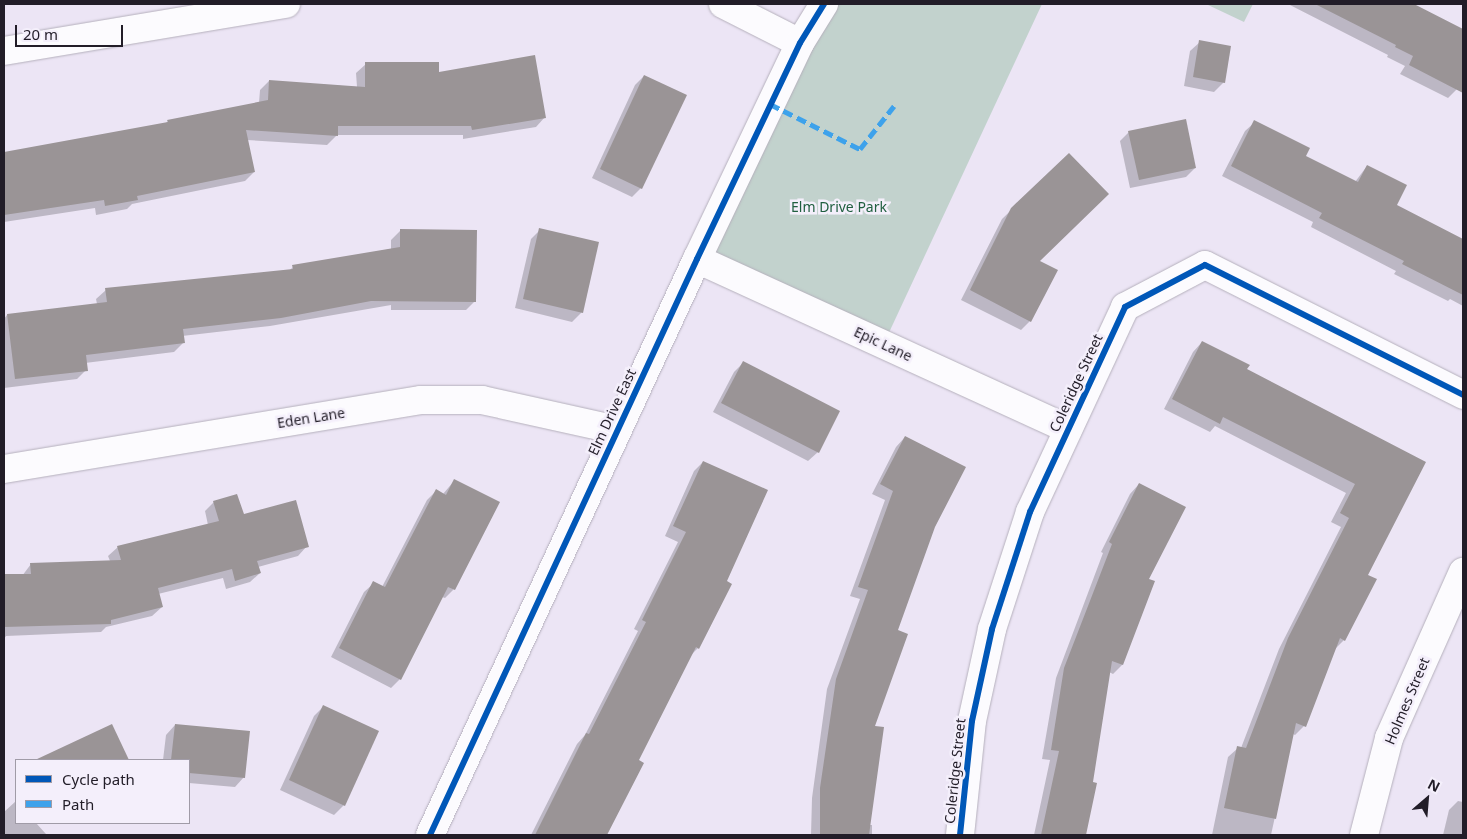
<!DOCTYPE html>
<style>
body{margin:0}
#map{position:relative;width:1467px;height:839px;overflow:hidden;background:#ece5f5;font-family:"Noto Sans",sans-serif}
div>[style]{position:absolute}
.green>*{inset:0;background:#c2d2cd}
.shadow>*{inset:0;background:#0003}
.building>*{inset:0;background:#9a9496}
.roads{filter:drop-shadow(0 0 1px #b5b0bc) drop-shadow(0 0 1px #b5b0bc)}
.minor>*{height:28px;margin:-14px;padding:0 14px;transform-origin:14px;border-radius:14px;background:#fcfbfe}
.quiet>*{height:5px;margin-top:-2.5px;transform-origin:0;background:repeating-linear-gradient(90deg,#3ea2eb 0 10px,transparent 0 15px)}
.cycleway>*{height:6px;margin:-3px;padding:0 3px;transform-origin:3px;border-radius:3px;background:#0057b8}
span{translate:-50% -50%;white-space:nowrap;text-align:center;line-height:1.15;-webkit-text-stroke:5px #f4effb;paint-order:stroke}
.park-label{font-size:14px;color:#205f40}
.street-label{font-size:14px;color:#221d28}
.frame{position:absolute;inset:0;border:5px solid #221d28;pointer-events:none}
.legend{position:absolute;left:15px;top:759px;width:175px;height:65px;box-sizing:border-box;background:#f4effb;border:1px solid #a09ba7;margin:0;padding:6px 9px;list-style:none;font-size:15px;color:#221d28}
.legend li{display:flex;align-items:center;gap:10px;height:25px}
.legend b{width:25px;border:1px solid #a09ba7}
.north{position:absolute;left:1402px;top:774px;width:50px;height:50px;-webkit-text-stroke:4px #f4effb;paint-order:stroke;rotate:27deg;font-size:14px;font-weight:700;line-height:20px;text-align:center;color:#221d28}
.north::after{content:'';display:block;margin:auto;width:18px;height:22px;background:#221d28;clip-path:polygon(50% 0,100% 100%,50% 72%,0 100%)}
.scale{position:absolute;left:15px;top:25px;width:108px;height:22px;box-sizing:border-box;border:2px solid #221d28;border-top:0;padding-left:6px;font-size:15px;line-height:18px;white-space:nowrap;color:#221d28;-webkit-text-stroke:4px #f4effb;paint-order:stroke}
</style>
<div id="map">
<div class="green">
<i style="clip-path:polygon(830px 4px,1042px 4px,886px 339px,705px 256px)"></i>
<i style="clip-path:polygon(1206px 4px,1253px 4px,1244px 22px)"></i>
</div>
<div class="shadow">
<i style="clip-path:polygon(1288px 4px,1411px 4px,1463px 30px,1463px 77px,1457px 89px,1448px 98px,1400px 74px,1405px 66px,1387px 57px,1388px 55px)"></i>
<i style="clip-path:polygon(1200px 42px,1224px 82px,1214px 92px,1184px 86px,1190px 51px)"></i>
<i style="clip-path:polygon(366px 64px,438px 73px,545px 117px,536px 127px,463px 139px,463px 135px,337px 135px,327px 145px,247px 140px,254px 172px,245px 181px,132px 204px,127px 209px,96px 215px,95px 208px,4px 222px,4px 153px,165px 124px,168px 121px,259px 103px,260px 90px,269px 81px,357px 87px,356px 73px)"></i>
<i style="clip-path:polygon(644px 76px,641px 188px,632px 197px,592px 178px,635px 85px)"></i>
<i style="clip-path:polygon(1255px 122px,1304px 156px,1355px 182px,1367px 166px,1395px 205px,1463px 240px,1463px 306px,1450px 299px,1448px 301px,1394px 274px,1396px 271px,1311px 227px,1313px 222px,1222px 176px,1245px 131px)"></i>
<i style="clip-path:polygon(1129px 132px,1195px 168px,1186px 177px,1130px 188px,1120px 141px)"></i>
<i style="clip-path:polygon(1069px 154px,1038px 261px,1030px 321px,1021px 330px,961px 300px,1002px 219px)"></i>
<i style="clip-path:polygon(540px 230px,582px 312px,572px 322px,515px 308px,531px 239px)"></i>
<i style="clip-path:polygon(400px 231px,475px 301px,466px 310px,391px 310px,391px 305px,270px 326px,182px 336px,183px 343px,174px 352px,85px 363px,86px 370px,77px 379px,4px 388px,4px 319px,7px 315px,97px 304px,96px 299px,106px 290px,289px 271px,293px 267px,391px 249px,391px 240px)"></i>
<i style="clip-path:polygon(1202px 342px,1246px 370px,1424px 462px,1367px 575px,1344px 640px,1335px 649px,1304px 726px,1295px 735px,1293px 734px,1271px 835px,1212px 835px,1228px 757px,1238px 748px,1241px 748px,1279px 649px,1341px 527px,1331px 522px,1346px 493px,1215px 426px,1210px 432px,1164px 409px,1193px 352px)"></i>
<i style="clip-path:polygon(743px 363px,818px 452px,808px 461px,713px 412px,734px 372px)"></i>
<i style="clip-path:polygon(905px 437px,934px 527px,896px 631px,873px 727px,869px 825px,872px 825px,872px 835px,811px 835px,812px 798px,827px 689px,860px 599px,850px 596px,885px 500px,872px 494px,896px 447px)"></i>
<i style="clip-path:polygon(703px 462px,725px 582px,698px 648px,690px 656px,637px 760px,643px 763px,606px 835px,531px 835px,577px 744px,585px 735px,638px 631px,634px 629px,678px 542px,665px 536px,694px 471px)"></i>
<i style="clip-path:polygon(454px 481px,454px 589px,445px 598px,442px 597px,400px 679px,391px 688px,331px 657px,364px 592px,374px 583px,382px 587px,427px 500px,436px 491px,443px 494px)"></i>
<i style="clip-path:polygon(1139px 484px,1147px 580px,1154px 582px,1122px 665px,1113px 674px,1109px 672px,1091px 783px,1096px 784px,1085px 835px,1034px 835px,1050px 760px,1042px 759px,1056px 678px,1103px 553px,1101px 552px,1130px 494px)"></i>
<i style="clip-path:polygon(214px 502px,307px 546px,298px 556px,258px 567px,260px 573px,250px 582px,226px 589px,223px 578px,158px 594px,162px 607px,152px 616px,106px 627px,101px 632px,6px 636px,4px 639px,4px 576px,22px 576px,31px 564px,110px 561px,108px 556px,118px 547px,208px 525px,205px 511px)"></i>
<i style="clip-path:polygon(323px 707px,344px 805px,334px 815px,280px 790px,314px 716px)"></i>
<i style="clip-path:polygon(175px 725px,244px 777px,235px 787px,189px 783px,189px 760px,163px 760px,166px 735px)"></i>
<i style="clip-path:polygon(111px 726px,128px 760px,44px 760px,49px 755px)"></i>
<i style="clip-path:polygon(16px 801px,16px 823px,36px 823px,46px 834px,45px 835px,4px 835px,4px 812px)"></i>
<i style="clip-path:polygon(1458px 801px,1463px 802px,1463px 835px,1443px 835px,1449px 810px)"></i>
</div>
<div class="building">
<i style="clip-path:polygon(1315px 4px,1414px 4px,1463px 29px,1463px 93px,1409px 65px,1413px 56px,1395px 47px,1396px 45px)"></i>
<i style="clip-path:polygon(1199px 40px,1231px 46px,1225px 83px,1193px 77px)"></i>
<i style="clip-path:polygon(535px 55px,546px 118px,472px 130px,471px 126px,338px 126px,338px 136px,246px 130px,255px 172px,137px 196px,138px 200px,105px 206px,104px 200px,4px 215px,4px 152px,168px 122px,167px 120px,268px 100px,269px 80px,365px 87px,365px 62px,439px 62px,439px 72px)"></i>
<i style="clip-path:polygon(644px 75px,687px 95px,642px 189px,600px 169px)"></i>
<i style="clip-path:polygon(1186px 119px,1196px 168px,1139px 180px,1128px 131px)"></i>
<i style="clip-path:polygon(1254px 120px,1310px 148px,1306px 156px,1358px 182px,1367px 165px,1407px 185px,1397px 205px,1463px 239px,1463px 295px,1402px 264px,1404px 261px,1319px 218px,1322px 213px,1231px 166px)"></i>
<i style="clip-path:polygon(1069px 153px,1109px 194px,1040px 261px,1058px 270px,1031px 322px,970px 290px,1011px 208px)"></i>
<i style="clip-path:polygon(539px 228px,599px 242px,583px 313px,523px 299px)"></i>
<i style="clip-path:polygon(400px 229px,477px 230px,476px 302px,371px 301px,281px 318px,183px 329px,185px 343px,86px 355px,88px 371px,15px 379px,7px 314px,107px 302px,105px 288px,293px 269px,292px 265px,400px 247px)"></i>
<i style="clip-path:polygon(1202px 341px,1250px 365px,1247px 369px,1426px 462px,1368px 575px,1377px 579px,1345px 641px,1340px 638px,1306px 727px,1296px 723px,1276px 819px,1224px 808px,1237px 746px,1246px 748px,1288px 638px,1349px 518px,1340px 513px,1355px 484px,1223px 417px,1220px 424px,1172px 399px)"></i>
<i style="clip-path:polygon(743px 361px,840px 411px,819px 453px,721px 403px)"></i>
<i style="clip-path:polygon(905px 436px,966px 467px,935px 527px,898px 630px,908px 634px,875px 726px,884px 727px,869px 835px,820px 835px,820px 788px,836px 679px,868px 590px,858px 587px,893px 491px,880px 484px)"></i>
<i style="clip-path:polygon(703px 461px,768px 490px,727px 581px,732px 584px,699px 649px,696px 647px,639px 760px,644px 763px,607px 835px,535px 835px,586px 733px,589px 734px,646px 622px,642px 620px,686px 532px,673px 526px)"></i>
<i style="clip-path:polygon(454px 479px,500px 502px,455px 590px,448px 587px,401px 680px,339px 648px,373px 581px,385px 587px,436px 489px,446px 495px)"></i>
<i style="clip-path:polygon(1139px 483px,1186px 507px,1149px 579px,1155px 581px,1123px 665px,1112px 661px,1093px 782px,1097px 783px,1086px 835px,1041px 835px,1059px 751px,1051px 750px,1064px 668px,1112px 544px,1109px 542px)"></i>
<i style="clip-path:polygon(237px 494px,244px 514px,296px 500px,309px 547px,257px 561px,261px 573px,235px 581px,232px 569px,158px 588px,163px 607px,111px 620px,111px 624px,4px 627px,4px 574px,31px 574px,30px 563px,121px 560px,117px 546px,219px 521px,213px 501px)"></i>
<i style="clip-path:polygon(323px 705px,379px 731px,345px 806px,289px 780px)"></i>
<i style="clip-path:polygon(112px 724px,129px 760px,35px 760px)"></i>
<i style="clip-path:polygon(175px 724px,250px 731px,245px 778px,189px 773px,189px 760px,171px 760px)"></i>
</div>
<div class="roads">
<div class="minor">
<i style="left:723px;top:4px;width:86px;rotate:26.9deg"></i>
<i style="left:4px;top:51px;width:286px;rotate:-9.5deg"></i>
<i style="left:697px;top:259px;width:408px;rotate:24.6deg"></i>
<i style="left:4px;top:469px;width:423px;rotate:-9.4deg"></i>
<i style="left:421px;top:400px;width:61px"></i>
<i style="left:482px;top:400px;width:138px;rotate:12.5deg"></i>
<i style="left:430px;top:835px;width:635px;rotate:-65.13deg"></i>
<i style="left:697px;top:259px;width:239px;rotate:-64.5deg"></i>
<i style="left:800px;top:43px;width:46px;rotate:-58.4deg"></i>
<i style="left:960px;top:835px;width:115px;rotate:-84deg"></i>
<i style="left:972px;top:721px;width:94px;rotate:-77.7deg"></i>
<i style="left:992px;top:629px;width:123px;rotate:-72deg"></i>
<i style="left:1030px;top:512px;width:226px;rotate:-65.1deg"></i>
<i style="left:1125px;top:307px;width:90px;rotate:-27.7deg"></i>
<i style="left:1205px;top:265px;width:289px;rotate:26.7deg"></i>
<i style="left:1364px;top:835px;width:100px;rotate:-75.5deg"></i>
<i style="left:1389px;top:738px;width:182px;rotate:-66deg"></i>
</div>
</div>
<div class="quiet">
<i style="left:770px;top:104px;width:101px;rotate:26.6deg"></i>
<i style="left:860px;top:149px;width:55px;rotate:-51.7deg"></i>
</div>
<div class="cycleway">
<i style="left:430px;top:835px;width:635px;rotate:-65.13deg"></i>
<i style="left:697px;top:259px;width:239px;rotate:-64.5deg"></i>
<i style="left:800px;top:43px;width:46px;rotate:-58.4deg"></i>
<i style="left:960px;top:835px;width:115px;rotate:-84deg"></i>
<i style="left:972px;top:721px;width:94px;rotate:-77.7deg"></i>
<i style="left:992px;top:629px;width:123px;rotate:-72deg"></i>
<i style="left:1030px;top:512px;width:226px;rotate:-65.1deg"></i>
<i style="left:1125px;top:307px;width:90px;rotate:-27.7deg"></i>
<i style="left:1205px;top:265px;width:289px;rotate:26.7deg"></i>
</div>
<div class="park-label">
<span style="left:839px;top:207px">Elm Drive Park</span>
</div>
<div class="street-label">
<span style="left:883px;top:344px;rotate:25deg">Epic Lane</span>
<span style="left:1076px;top:383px;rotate:-65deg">Coleridge Street</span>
<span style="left:612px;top:412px;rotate:-65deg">Elm Drive East</span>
<span style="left:311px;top:418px;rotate:-9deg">Eden Lane</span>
<span style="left:1407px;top:701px;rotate:-67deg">Holmes Street</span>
<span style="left:955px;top:771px;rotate:-84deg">Coleridge Street</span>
</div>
<div class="frame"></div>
<ul class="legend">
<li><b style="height:6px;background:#0057b8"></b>Cycle path</li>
<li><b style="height:6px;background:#3ea2eb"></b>Path</li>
</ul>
<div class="north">N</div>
<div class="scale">20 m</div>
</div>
